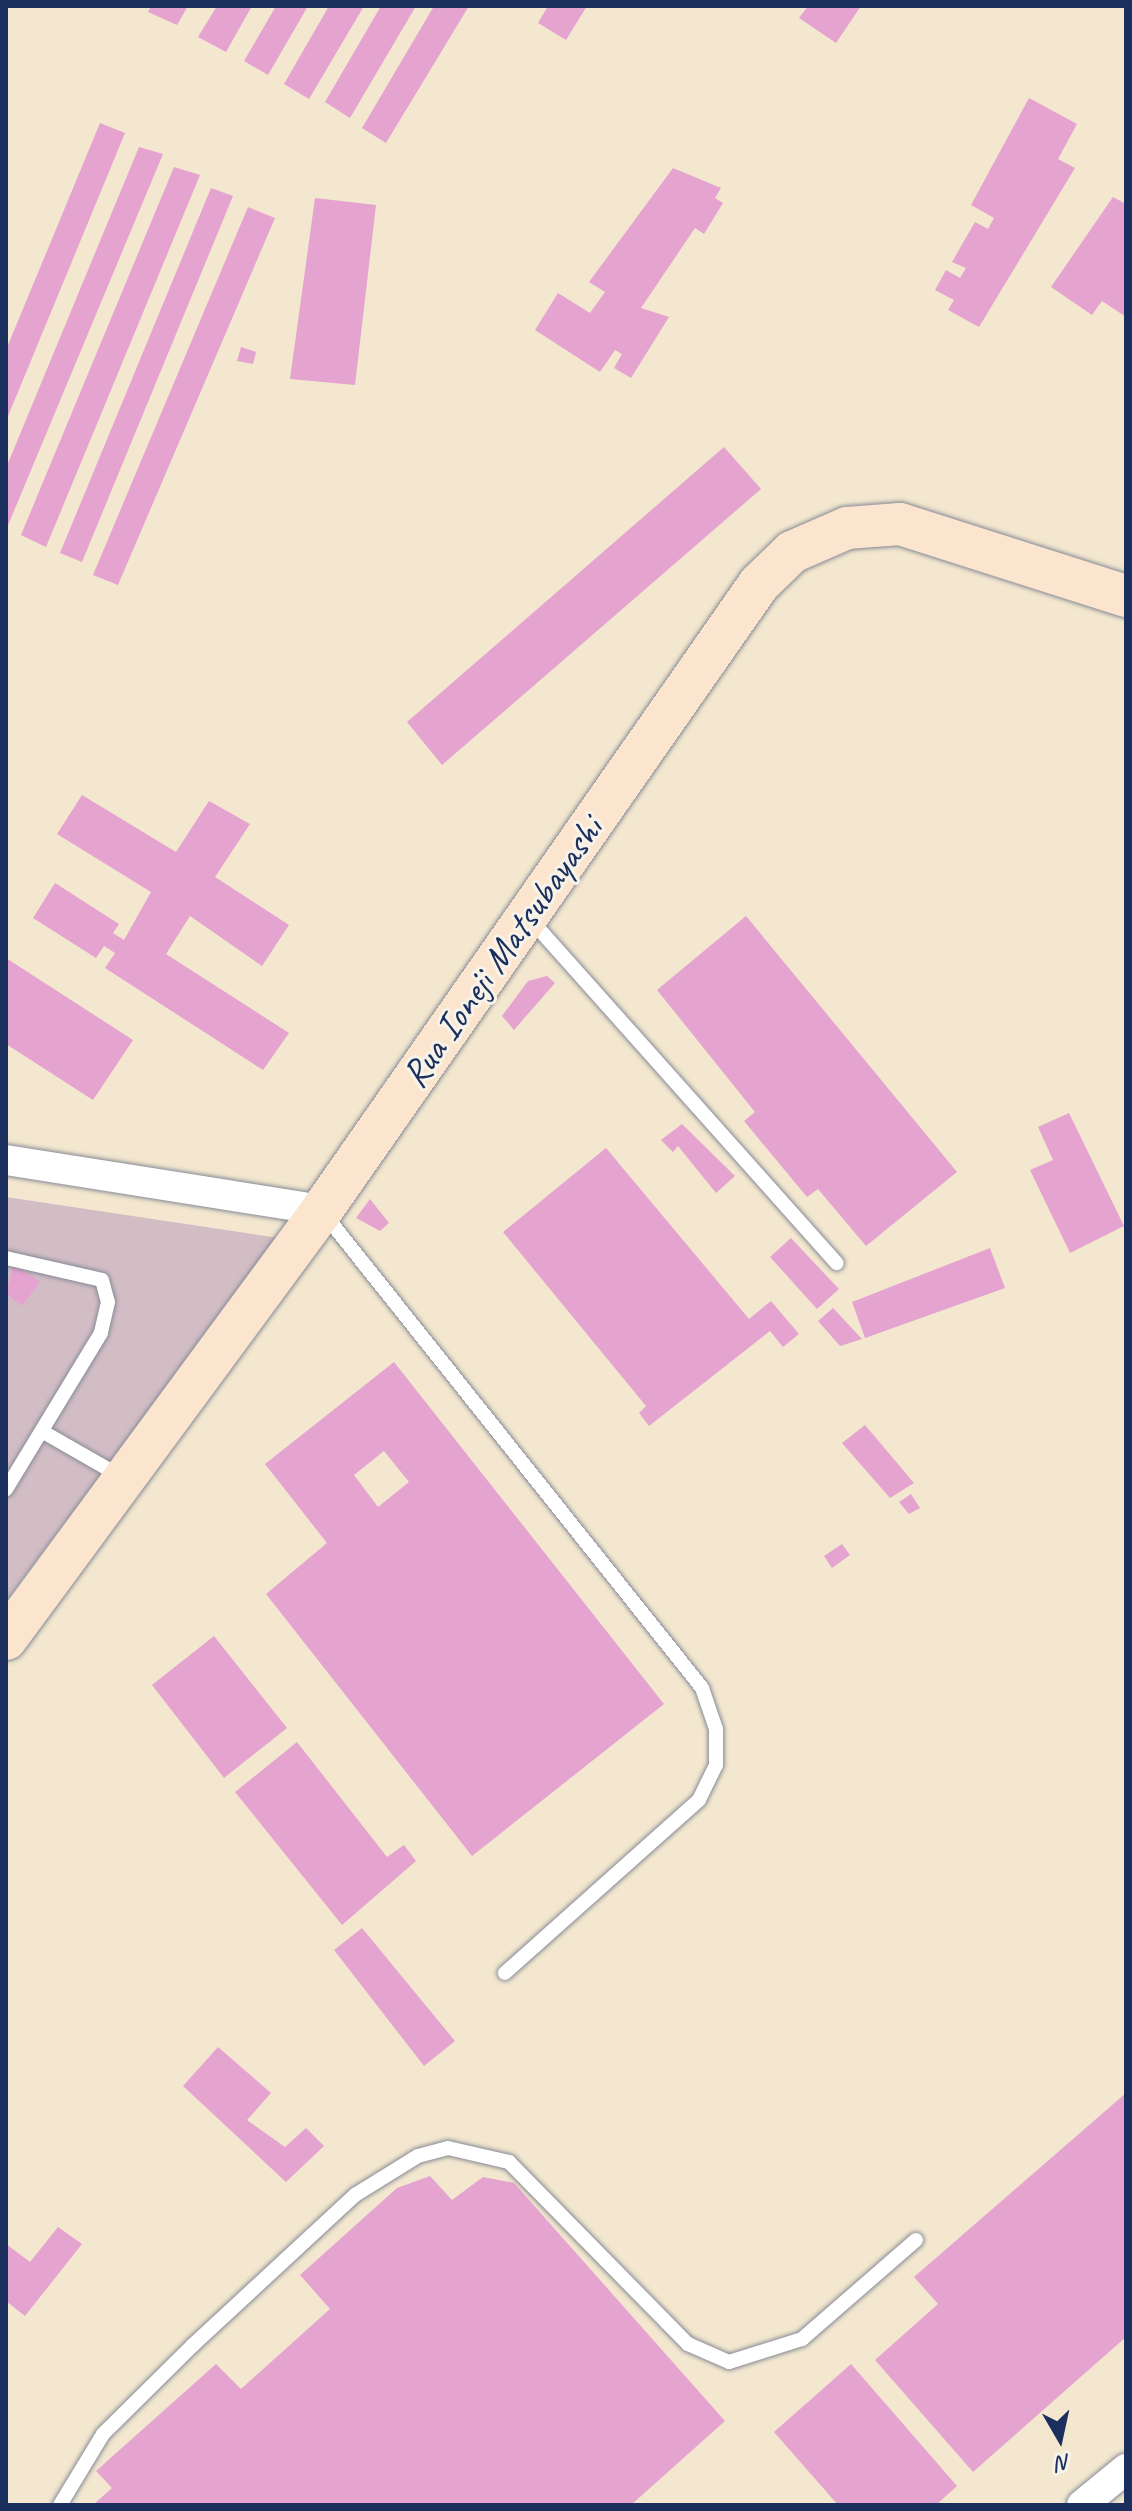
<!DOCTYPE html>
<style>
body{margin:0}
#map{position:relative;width:1132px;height:2511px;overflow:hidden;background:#f3e7cf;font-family:Caveat,sans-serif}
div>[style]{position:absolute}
.industrial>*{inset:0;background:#d2bdc5}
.building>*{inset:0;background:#e5a3d0}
.roads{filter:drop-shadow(0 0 2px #878b96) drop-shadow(0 0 2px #878b96)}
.lane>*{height:14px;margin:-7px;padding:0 7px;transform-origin:7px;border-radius:7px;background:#fff}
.street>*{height:30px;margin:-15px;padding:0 15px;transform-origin:15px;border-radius:15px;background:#fff}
.secondary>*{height:42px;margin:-21px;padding:0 21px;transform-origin:21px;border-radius:21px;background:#fce5cf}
span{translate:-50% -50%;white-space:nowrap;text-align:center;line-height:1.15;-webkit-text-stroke:6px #f7f3e8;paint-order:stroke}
.street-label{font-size:38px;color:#1b2f5e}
.frame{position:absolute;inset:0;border:8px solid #1b2f5e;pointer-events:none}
.north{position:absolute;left:1020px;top:2399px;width:80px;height:80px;-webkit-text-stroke:6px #f7f3e8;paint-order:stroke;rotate:171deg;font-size:22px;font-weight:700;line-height:32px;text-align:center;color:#1b2f5e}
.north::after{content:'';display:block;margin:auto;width:28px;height:36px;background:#1b2f5e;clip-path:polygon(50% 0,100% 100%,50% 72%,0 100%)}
</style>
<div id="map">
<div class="industrial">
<i style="clip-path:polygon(6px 1197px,279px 1238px,6px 1601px)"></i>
</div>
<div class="building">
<i style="clip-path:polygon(151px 6px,188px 6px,177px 25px,148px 12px)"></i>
<i style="clip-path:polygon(217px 6px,252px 6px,226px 52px,198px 37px)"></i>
<i style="clip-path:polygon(276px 6px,308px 6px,268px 75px,244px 61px)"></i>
<i style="clip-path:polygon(329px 6px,364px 6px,309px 99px,284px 84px)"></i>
<i style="clip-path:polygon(381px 6px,416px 6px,350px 118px,325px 102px)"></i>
<i style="clip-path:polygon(434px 6px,469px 6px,386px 143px,362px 128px)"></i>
<i style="clip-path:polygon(548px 6px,587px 6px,566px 40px,538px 23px)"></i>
<i style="clip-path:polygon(808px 6px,861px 6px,836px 43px,799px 18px)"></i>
<i style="clip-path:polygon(1029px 98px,1077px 124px,1058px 159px,1075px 168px,979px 327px,948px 310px,954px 300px,935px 290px,946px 270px,960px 278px,966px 268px,952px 262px,975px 222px,988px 229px,994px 218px,971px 205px)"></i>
<i style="clip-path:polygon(100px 123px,125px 133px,6px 421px,6px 350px)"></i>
<i style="clip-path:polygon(139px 147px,163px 154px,6px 530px,6px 468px)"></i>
<i style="clip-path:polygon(174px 167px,200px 175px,46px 547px,21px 535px)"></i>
<i style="clip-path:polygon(673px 168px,721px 188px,715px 198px,723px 203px,704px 234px,695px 228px,641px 308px,669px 317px,631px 378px,614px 368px,622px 354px,615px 350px,600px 372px,535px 330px,558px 293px,590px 313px,605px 292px,589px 282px)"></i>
<i style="clip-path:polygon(211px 188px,233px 196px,82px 562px,60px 553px)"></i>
<i style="clip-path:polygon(1113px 197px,1126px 204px,1126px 317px,1102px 301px,1092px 315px,1051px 287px)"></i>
<i style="clip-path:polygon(315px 198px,376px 205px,355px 385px,290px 379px)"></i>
<i style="clip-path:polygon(248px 207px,275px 218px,118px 585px,93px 575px)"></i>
<i style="clip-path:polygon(241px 347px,256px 352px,253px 364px,237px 361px)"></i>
<i style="clip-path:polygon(724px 447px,761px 489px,442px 765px,407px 722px)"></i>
<i style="clip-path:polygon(82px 795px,176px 852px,209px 801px,250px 824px,215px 877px,289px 925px,262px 966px,190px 916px,166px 954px,289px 1033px,263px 1070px,105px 968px,115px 953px,104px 946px,96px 958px,33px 918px,55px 883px,119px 924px,113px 933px,124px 940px,151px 892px,57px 834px)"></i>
<i style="clip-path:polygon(746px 916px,957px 1172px,866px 1246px,818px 1189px,807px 1197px,744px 1121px,755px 1112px,657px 990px)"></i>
<i style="clip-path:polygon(6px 958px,133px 1040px,93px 1100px,6px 1044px)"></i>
<i style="clip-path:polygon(547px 976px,555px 983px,514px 1030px,502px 1016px,528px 981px)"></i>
<i style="clip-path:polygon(1069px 1113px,1124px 1226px,1070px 1253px,1030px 1170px,1053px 1160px,1038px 1127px)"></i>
<i style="clip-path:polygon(682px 1124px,735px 1176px,716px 1193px,678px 1146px,673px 1152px,661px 1140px)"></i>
<i style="clip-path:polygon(606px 1148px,749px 1319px,771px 1301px,799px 1334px,783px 1347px,770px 1331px,649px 1426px,639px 1413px,646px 1406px,503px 1232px)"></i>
<i style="clip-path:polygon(370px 1199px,389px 1223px,380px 1231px,356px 1218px)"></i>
<i style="clip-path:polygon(791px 1238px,839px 1289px,817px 1309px,770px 1257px)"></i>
<i style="clip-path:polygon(990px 1248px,1005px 1288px,865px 1338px,852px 1302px)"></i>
<i style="clip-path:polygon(14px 1264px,40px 1282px,22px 1306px,6px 1294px)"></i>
<i style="clip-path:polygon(833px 1308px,862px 1339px,840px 1346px,818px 1321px)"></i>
<i style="clip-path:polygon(evenodd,394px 1362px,664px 1704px,472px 1856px,266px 1594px,327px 1543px,265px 1464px,394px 1362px,384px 1451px,409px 1482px,378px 1507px,354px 1475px,384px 1451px)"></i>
<i style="clip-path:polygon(865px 1425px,914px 1483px,890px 1498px,842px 1443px)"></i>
<i style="clip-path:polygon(911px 1494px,920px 1508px,909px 1514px,899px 1502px)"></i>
<i style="clip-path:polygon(842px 1544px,850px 1555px,832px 1568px,824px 1556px)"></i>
<i style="clip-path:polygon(214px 1636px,287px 1728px,224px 1778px,152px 1685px)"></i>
<i style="clip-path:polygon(297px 1742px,387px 1857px,404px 1845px,416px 1861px,342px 1925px,235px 1792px)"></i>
<i style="clip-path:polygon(362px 1928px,455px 2041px,424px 2066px,334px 1950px)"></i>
<i style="clip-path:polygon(218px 2047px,271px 2093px,247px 2120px,285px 2147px,306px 2128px,324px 2146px,286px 2182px,183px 2086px)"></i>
<i style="clip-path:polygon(1126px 2093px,1126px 2337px,973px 2472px,875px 2360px,938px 2304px,914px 2277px)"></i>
<i style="clip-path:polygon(430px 2176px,452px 2200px,483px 2177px,514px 2183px,725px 2421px,631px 2505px,93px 2505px,112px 2488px,96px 2471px,216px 2364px,241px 2389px,330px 2309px,300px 2275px,397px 2188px)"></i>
<i style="clip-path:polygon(58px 2227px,82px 2244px,25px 2316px,6px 2301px,6px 2244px,30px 2262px)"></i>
<i style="clip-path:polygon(851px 2364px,957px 2486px,936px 2505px,838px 2505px,774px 2432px)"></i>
</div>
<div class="roads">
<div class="lane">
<i style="left:530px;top:919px;width:461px;rotate:48.3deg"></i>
<i style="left:325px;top:1215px;width:605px;rotate:51.44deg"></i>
<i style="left:702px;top:1688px;width:43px;rotate:71.1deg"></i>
<i style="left:716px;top:1729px;width:36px;rotate:90deg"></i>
<i style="left:716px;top:1765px;width:39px;rotate:116deg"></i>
<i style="left:699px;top:1800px;width:260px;rotate:138.3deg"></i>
<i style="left:6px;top:1258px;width:98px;rotate:12.9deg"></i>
<i style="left:102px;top:1280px;width:23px;rotate:75deg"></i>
<i style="left:108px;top:1302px;width:32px;rotate:103deg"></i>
<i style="left:101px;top:1333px;width:183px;rotate:121.3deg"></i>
<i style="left:45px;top:1433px;width:86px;rotate:29.8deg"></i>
<i style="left:60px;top:2505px;width:83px;rotate:-58.8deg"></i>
<i style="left:103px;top:2434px;width:127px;rotate:-44.7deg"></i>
<i style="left:193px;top:2345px;width:221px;rotate:-42.8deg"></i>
<i style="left:355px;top:2195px;width:74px;rotate:-31.8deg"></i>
<i style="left:418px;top:2156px;width:31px;rotate:-15deg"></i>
<i style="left:448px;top:2148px;width:63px;rotate:12.9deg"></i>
<i style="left:509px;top:2162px;width:255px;rotate:45.5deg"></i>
<i style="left:688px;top:2344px;width:45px;rotate:23.7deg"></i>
<i style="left:729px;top:2362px;width:77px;rotate:-17.5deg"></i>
<i style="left:802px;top:2339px;width:151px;rotate:-41deg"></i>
</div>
<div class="street">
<i style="left:6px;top:1160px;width:320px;rotate:9deg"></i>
<i style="left:1082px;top:2505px;width:57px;rotate:-39.3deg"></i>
</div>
<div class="secondary">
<i style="left:6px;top:1639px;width:533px;rotate:-53.62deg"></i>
<i style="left:322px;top:1210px;width:763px;rotate:-55.08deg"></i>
<i style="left:759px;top:584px;width:46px;rotate:-44.1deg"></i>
<i style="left:792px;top:552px;width:60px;rotate:-23.6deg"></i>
<i style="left:847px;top:528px;width:53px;rotate:-4.3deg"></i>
<i style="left:900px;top:524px;width:237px;rotate:17.7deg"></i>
</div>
</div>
<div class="street-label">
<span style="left:502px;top:952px;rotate:-55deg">Rua Ioneji Matsubayashi</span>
</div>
<div class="frame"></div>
<div class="north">N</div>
</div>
